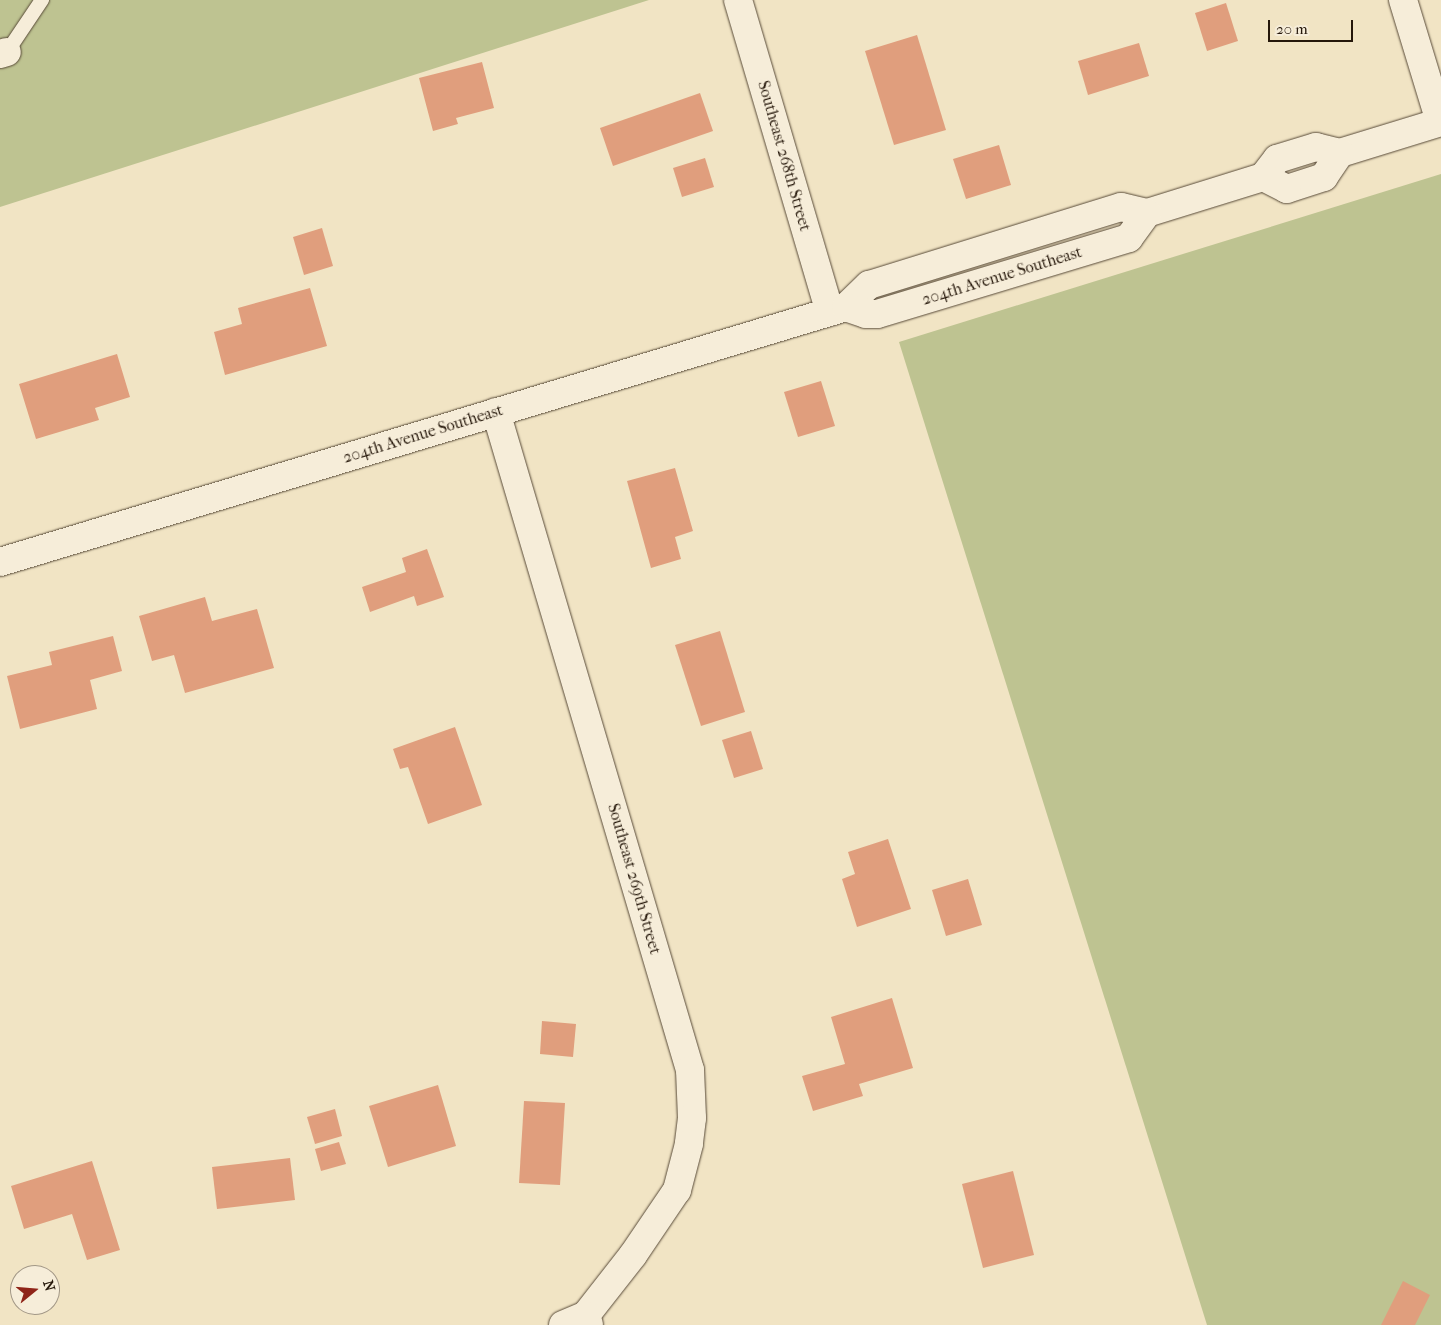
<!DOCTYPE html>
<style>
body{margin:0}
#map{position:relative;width:1441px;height:1325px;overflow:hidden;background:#f1e4c4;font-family:"IM FELL French Canon",serif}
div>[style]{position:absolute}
.green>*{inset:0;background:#bec391}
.building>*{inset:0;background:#e09e7d}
.roads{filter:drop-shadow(0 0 1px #584a38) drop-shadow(0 0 1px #584a38)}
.lane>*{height:14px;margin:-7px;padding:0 7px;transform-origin:7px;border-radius:7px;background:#f6edd9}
.street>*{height:28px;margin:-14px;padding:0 14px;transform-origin:14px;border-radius:14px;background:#f6edd9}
span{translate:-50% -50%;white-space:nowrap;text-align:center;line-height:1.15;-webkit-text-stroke:5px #f6edd9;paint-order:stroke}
.street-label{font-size:16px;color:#25170a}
.north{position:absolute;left:10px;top:1265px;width:50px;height:50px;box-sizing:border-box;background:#f6edd9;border:1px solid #a29786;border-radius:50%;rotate:73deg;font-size:14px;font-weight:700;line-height:20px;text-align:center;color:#25170a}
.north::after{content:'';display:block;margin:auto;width:18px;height:22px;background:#8f2418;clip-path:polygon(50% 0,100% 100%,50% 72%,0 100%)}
.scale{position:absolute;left:1268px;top:20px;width:85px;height:22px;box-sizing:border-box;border:2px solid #25170a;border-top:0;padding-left:6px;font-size:15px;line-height:18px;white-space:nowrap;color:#25170a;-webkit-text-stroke:4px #f6edd9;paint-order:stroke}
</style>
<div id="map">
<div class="green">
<i style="clip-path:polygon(0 0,649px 0,0 207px)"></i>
<i style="clip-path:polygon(1441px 174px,1441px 1325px,1207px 1325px,899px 342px)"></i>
</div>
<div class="building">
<i style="clip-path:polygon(1226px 3px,1238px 41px,1207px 51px,1195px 13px)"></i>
<i style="clip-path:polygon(917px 35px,946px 130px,894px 145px,865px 51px)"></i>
<i style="clip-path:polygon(1139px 43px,1149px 76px,1088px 95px,1078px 61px)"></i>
<i style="clip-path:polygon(482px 62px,494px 108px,456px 118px,458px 124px,433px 131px,419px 78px)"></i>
<i style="clip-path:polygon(700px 93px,713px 131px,613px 166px,600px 128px)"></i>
<i style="clip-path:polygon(999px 145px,1011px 185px,966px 199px,953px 159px)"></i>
<i style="clip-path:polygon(705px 158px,714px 187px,682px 197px,673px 168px)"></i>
<i style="clip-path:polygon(322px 228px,333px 266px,304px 275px,293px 237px)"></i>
<i style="clip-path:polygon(310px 288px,327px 346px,225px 375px,214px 332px,242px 324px,238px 308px)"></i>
<i style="clip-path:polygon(117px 354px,130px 397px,95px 408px,99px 420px,36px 439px,19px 384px)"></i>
<i style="clip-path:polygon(821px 381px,835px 426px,798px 437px,784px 392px)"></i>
<i style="clip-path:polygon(675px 468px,693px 531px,675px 537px,681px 559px,651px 568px,627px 481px)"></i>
<i style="clip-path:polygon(427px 549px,444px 597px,417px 606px,414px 596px,370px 612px,362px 587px,406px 572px,402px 558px)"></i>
<i style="clip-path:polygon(205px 597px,212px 621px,257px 609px,274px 668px,185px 693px,174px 655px,152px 661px,139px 616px)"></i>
<i style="clip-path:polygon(720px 631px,745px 712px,701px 726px,675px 645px)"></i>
<i style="clip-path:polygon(113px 636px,122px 671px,90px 680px,97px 709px,20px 729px,7px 676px,52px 665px,49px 652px)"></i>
<i style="clip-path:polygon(455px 727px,482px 805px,428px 824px,408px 767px,400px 769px,393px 749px)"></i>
<i style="clip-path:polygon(751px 731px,763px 769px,734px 778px,722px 740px)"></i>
<i style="clip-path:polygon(888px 839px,911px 909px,857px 927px,842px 879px,855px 874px,848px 852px)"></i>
<i style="clip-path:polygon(968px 879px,982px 925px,946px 936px,932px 890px)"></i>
<i style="clip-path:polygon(892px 998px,913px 1068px,859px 1084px,863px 1096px,813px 1111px,802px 1076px,845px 1064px,831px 1017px)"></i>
<i style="clip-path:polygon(542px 1021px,576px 1024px,573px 1057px,540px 1054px)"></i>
<i style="clip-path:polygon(438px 1085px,456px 1146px,388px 1167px,369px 1106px)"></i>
<i style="clip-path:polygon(524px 1101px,565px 1103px,560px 1185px,519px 1183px)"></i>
<i style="clip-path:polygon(335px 1109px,342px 1136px,315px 1144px,307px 1117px)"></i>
<i style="clip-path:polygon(339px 1142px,346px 1164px,321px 1171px,315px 1149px)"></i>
<i style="clip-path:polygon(290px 1158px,295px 1200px,217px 1209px,212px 1167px)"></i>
<i style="clip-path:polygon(92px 1161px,120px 1250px,87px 1260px,72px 1214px,24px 1229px,11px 1186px)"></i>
<i style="clip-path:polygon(1013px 1171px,1034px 1255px,983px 1268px,962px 1184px)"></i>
<i style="clip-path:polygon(1403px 1281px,1430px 1295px,1415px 1325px,1381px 1325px)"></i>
</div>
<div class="roads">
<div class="lane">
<i style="left:7px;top:52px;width:63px;rotate:-56.1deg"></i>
</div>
<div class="street">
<i style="left:738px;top:0;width:325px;rotate:73.6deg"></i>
<i style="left:1403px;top:0;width:127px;rotate:73.1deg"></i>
<i style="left:0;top:54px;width:7px;rotate:-16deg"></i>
<i style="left:1340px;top:153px;width:106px;rotate:-17.1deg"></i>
<i style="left:1147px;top:213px;width:121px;rotate:-17.2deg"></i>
<i style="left:1263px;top:177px;width:23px;rotate:-52deg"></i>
<i style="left:1277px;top:159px;width:41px;rotate:-17.1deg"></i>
<i style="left:1316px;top:147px;width:25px;rotate:14deg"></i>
<i style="left:1340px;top:153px;width:29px;rotate:124deg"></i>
<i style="left:1324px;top:177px;width:39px;rotate:162deg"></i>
<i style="left:1287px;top:189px;width:27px;rotate:-153deg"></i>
<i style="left:496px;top:412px;width:686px;rotate:73.57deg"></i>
<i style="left:690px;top:1070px;width:48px;rotate:87.6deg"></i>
<i style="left:692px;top:1118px;width:26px;rotate:97deg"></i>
<i style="left:689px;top:1144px;width:48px;rotate:104.6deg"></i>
<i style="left:677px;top:1190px;width:78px;rotate:124.1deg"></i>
<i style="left:633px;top:1255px;width:76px;rotate:128.1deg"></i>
<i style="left:586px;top:1315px;width:10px;rotate:73deg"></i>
<i style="left:0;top:562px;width:884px;rotate:-16.77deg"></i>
<i style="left:846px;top:307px;width:32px;rotate:-44deg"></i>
<i style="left:869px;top:285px;width:264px;rotate:-17.2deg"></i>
<i style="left:1121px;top:207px;width:27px;rotate:13deg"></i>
<i style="left:1147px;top:213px;width:31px;rotate:126deg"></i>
<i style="left:1129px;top:238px;width:263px;rotate:163.2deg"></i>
<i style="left:877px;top:314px;width:11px;rotate:180deg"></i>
<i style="left:866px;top:314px;width:21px;rotate:-161deg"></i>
<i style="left:563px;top:1325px;width:25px;rotate:-23deg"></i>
</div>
</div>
<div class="street-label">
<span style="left:784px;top:156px;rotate:74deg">Southeast 268th Street</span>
<span style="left:1002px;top:276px;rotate:-17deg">204th Avenue Southeast</span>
<span style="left:423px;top:434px;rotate:-17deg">204th Avenue Southeast</span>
<span style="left:634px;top:879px;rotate:74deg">Southeast 269th Street</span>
</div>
<div class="north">N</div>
<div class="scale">20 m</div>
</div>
